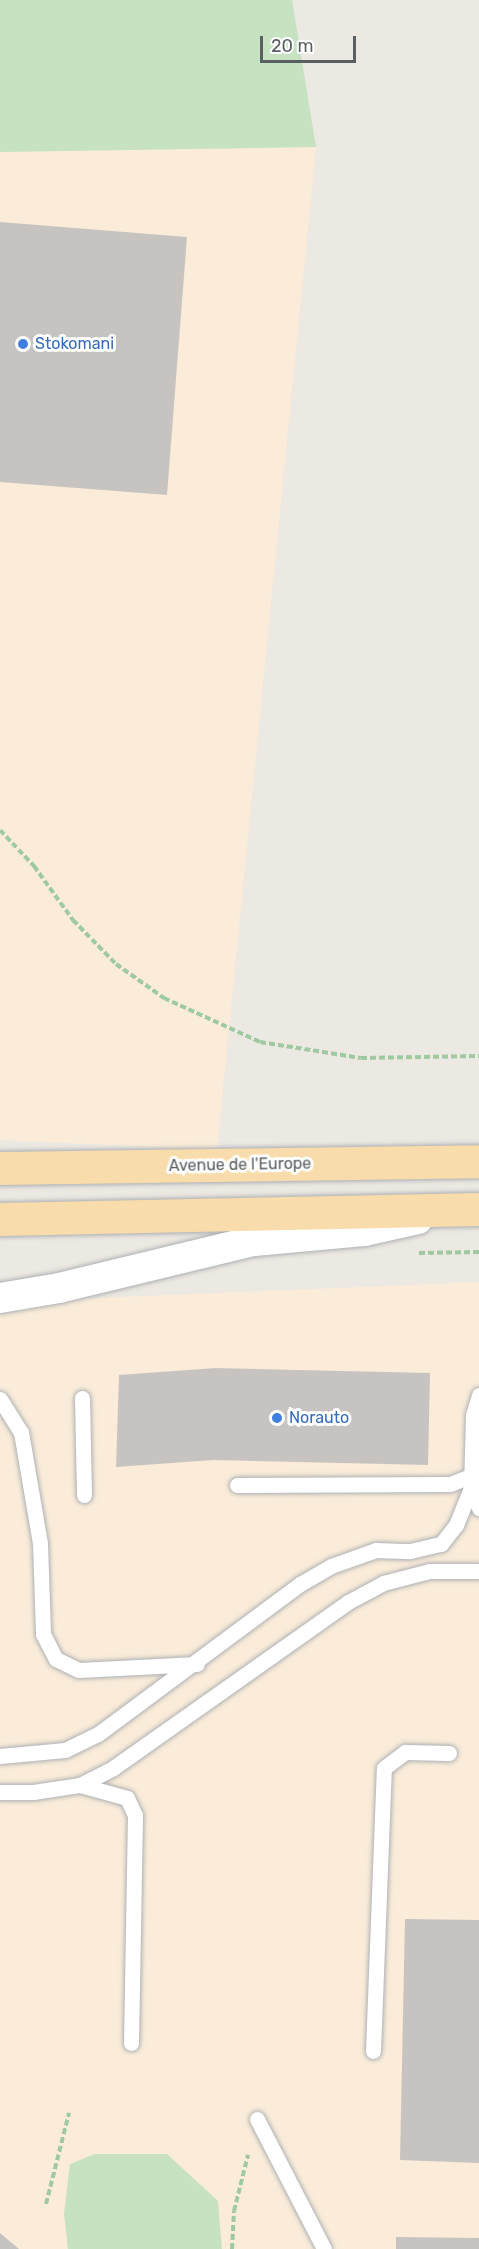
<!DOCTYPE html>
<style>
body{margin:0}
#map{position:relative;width:479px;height:2249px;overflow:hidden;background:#ece8e2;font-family:Rubik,sans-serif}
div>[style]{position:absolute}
.commercial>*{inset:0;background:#faecd9}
.green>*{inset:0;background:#c7e2c0}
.building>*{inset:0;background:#c7c3c0}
.path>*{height:4px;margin-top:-2px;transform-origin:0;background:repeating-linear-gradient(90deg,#9fc9a1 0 6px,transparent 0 9px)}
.roads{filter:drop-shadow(0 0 2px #aeb1b4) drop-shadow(0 0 2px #aeb1b4)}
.lane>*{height:15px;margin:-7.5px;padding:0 7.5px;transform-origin:7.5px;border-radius:7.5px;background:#fff}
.street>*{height:30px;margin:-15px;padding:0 15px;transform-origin:15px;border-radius:15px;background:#fff}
.primary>*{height:33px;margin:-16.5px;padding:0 16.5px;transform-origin:16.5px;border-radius:16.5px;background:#f8dcab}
.dots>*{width:16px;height:16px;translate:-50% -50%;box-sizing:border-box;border:3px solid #fff;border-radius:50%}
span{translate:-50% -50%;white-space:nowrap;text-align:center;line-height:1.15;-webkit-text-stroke:6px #fff;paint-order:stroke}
.shop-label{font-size:16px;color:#366cbe}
.left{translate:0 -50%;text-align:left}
.street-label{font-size:16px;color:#5a5f62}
.scale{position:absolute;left:260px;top:36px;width:96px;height:27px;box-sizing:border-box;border:3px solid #5a5f62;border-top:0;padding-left:8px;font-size:18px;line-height:21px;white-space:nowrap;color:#5a5f62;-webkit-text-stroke:4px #fff;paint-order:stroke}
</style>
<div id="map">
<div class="commercial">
<i style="clip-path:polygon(316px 147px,217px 1150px,0 1140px,0 152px)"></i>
<i style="clip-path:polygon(479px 1282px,479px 2249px,0 2249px,0 1302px)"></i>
</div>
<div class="green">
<i style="clip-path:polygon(0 0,292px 0,316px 147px,0 152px)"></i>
<i style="clip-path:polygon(95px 2154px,167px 2154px,218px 2201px,222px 2249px,68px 2249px,64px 2214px,70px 2164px)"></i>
</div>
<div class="building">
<i style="clip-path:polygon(0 222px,187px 237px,167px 495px,0 482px)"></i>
<i style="clip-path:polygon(216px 1368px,430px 1373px,428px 1465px,213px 1460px,116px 1467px,119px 1375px)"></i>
<i style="clip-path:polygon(405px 1919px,479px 1920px,479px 2163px,400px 2160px)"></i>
<i style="clip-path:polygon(0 2233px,19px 2249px,0 2249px)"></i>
<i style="clip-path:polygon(396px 2237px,479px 2238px,479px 2249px,396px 2249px)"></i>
</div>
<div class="path">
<i style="left:0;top:830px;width:50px;rotate:46.6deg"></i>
<i style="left:34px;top:866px;width:67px;rotate:54.2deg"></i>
<i style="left:73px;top:920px;width:62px;rotate:45.7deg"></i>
<i style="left:116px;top:964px;width:59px;rotate:35.3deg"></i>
<i style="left:164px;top:998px;width:106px;rotate:24.6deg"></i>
<i style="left:260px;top:1042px;width:102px;rotate:9deg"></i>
<i style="left:361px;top:1058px;width:118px;rotate:-1deg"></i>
<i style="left:419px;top:1253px;width:60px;rotate:-1deg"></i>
<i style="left:46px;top:2204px;width:94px;rotate:-75.8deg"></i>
<i style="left:232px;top:2249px;width:38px;rotate:-87deg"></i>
<i style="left:234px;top:2211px;width:58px;rotate:-76deg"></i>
</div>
<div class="roads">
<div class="lane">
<i style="left:82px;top:1398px;width:97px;rotate:88.8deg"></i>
<i style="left:0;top:1399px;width:39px;rotate:58deg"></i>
<i style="left:21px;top:1432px;width:113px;rotate:80.3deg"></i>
<i style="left:40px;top:1543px;width:91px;rotate:88.1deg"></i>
<i style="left:43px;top:1634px;width:28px;rotate:63deg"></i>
<i style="left:56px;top:1659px;width:25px;rotate:26deg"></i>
<i style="left:79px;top:1670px;width:118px;rotate:-2.9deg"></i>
<i style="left:237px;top:1485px;width:213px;rotate:-0.3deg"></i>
<i style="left:450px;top:1484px;width:22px;rotate:-21deg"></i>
<i style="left:471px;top:1488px;width:22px;rotate:68deg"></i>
<i style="left:0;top:1756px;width:65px;rotate:-5.3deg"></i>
<i style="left:65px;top:1750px;width:37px;rotate:-26deg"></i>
<i style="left:98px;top:1734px;width:252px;rotate:-36.6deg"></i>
<i style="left:300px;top:1584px;width:36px;rotate:-30deg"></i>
<i style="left:331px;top:1566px;width:48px;rotate:-19.6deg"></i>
<i style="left:376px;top:1550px;width:34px;rotate:2deg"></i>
<i style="left:410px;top:1551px;width:32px;rotate:-13deg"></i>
<i style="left:441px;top:1544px;width:24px;rotate:-52deg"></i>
<i style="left:456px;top:1525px;width:40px;rotate:-68deg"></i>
<i style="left:471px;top:1488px;width:73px;rotate:-88.4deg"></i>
<i style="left:473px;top:1415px;width:21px;rotate:-73deg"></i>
<i style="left:80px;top:1785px;width:49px;rotate:15.5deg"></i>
<i style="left:127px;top:1798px;width:19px;rotate:65deg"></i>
<i style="left:135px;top:1815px;width:228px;rotate:91deg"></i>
<i style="left:0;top:1792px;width:33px"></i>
<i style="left:33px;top:1792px;width:48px;rotate:-8.5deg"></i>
<i style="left:80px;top:1785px;width:37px;rotate:-27deg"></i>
<i style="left:113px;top:1768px;width:288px;rotate:-35.2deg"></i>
<i style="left:348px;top:1602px;width:40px;rotate:-28deg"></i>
<i style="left:383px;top:1583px;width:48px;rotate:-14.6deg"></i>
<i style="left:429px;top:1571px;width:50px"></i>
<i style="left:373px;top:2051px;width:283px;rotate:-87.8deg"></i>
<i style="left:384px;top:1768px;width:26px;rotate:-37deg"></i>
<i style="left:405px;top:1752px;width:44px;rotate:1.3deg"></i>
<i style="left:257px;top:2119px;width:146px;rotate:62.7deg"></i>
</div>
<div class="street">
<i style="left:0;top:1298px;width:60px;rotate:-9.6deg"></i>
<i style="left:59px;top:1288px;width:201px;rotate:-13.6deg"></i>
<i style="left:254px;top:1241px;width:110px;rotate:-5.2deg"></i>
<i style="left:364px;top:1231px;width:55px;rotate:-12.5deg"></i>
</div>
<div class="primary">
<i style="left:0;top:1168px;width:479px;rotate:-0.8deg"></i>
<i style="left:0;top:1219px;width:479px;rotate:-1.2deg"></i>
</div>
</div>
<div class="dots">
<i style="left:23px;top:344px;background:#3f7fe0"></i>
<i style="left:277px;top:1418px;background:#3f7fe0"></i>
</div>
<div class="shop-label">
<span class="left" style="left:35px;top:344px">Stokomani</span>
<span class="left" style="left:289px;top:1418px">Norauto</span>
</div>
<div class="street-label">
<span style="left:240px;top:1165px;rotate:-1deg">Avenue de l'Europe</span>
</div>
<div class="scale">20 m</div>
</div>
